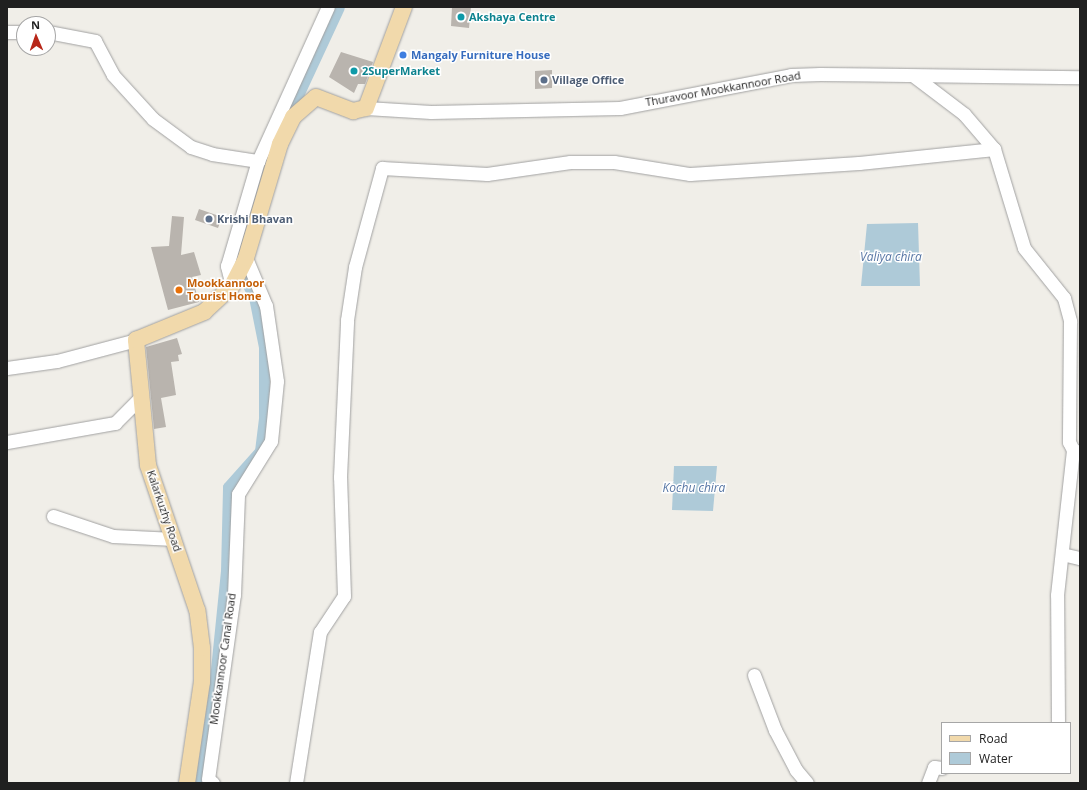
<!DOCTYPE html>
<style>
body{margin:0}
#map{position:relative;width:1087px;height:790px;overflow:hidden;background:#f0eee8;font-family:"Open Sans",sans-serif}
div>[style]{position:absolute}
.water>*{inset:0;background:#aecad8}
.canal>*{height:11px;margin:-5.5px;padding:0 5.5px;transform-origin:5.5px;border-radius:5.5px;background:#aecad8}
.building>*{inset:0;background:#b9b4ae}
.roads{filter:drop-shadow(0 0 1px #a1a1a1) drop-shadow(0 0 1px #a1a1a1)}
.minor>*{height:13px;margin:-6.5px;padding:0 6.5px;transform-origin:6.5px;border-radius:6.5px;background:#fff}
.major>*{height:16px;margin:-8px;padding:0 8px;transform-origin:8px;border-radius:8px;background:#f1d9ab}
.dots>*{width:11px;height:11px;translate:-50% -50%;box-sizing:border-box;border:2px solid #fff;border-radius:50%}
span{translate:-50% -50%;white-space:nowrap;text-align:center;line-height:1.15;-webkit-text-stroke:3px #fff;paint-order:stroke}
.culture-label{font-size:11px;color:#0d838f;font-weight:700}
.left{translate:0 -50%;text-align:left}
.shop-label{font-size:11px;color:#366cbe;font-weight:700}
.service-label{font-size:11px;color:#4e5e75;font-weight:700}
.street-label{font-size:11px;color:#202020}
.food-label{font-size:11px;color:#c56008;font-weight:700}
.water-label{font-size:12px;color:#5877a5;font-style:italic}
.frame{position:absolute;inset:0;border:8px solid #202020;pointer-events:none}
.legend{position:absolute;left:941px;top:722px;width:130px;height:52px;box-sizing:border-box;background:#fff;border:1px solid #a6a6a6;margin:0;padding:5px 7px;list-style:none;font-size:12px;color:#202020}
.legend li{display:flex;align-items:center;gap:8px;height:20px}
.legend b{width:20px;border:1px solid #a6a6a6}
.north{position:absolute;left:16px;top:16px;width:40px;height:40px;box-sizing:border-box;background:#fff;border:1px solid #a6a6a6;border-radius:50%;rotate:358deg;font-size:11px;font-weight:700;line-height:16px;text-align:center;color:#202020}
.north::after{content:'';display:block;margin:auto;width:14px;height:18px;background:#b82719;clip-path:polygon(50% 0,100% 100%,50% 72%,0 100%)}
</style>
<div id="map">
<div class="water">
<i style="clip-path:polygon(918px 223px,920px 286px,861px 286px,867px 224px)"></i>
<i style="clip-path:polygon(674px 466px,717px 466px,713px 511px,672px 510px)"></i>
</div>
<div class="canal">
<i style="left:287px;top:119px;width:123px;rotate:-65.1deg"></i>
<i style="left:240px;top:272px;width:11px;rotate:-117deg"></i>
<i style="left:235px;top:262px;width:117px;rotate:-71.6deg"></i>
<i style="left:201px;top:783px;width:4px;rotate:-135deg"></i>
<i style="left:198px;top:780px;width:92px;rotate:-80deg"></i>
<i style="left:214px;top:689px;width:119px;rotate:-84.2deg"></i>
<i style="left:226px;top:571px;width:84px;rotate:-88.6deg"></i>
<i style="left:228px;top:487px;width:48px;rotate:-48.4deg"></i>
<i style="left:260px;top:451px;width:35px;rotate:-83deg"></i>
<i style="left:264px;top:416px;width:69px;rotate:-90deg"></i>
<i style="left:264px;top:347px;width:51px;rotate:-101.3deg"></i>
<i style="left:254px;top:297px;width:28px;rotate:-117deg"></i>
</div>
<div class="building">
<i style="clip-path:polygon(452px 7px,471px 7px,469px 28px,451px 26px)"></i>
<i style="clip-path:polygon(341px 52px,373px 62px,365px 84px,358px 84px,354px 93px,329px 77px)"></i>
<i style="clip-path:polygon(552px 70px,552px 88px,535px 89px,535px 71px)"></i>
<i style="clip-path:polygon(199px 209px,222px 217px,218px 228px,195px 220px)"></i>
<i style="clip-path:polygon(172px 216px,184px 217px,181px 255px,194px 252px,201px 275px,192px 277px,199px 302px,168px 310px,151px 247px,169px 246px)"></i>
<i style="clip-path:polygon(177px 338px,182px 354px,178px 355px,179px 361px,171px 362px,176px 395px,161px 398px,166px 427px,154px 429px,146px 347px)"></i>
</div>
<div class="roads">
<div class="minor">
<i style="left:7px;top:32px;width:17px"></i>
<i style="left:48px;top:32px;width:48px;rotate:10.8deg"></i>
<i style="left:95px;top:41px;width:38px;rotate:62deg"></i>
<i style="left:113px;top:75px;width:59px;rotate:47.7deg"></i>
<i style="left:153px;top:119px;width:47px;rotate:36.4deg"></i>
<i style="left:191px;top:147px;width:22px;rotate:18deg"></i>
<i style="left:212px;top:154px;width:47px;rotate:8.7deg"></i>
<i style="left:914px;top:76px;width:63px;rotate:37.2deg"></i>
<i style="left:964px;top:114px;width:46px;rotate:49.4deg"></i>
<i style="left:994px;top:149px;width:103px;rotate:73.1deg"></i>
<i style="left:1024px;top:248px;width:64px;rotate:51.3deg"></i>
<i style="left:1064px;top:298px;width:24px;rotate:75deg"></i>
<i style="left:1070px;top:321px;width:121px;rotate:90.5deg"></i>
<i style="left:1069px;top:442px;width:9px;rotate:63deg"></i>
<i style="left:1073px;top:450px;width:7px;rotate:16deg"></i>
<i style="left:366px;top:108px;width:65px;rotate:3.5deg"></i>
<i style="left:431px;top:112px;width:189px;rotate:-1.2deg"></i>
<i style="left:620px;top:108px;width:174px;rotate:-10.9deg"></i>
<i style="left:791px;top:75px;width:29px;rotate:-2deg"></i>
<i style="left:820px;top:74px;width:260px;rotate:0.7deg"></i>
<i style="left:232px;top:286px;width:21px;rotate:-104deg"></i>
<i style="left:227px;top:266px;width:109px;rotate:-73.6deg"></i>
<i style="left:258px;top:161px;width:169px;rotate:-65.6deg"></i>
<i style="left:7px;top:368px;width:50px;rotate:-8deg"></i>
<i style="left:57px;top:361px;width:82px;rotate:-14.9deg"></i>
<i style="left:7px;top:442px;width:110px;rotate:-10deg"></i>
<i style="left:115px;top:423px;width:34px;rotate:-45deg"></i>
<i style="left:53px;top:516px;width:63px;rotate:18.4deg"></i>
<i style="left:113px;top:536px;width:61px;rotate:2.8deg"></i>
<i style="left:1062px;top:554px;width:18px;rotate:13deg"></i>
<i style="left:754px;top:675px;width:59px;rotate:69.1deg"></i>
<i style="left:775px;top:730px;width:45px;rotate:62.3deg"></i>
<i style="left:796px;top:770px;width:17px;rotate:50deg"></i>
<i style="left:1058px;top:723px;width:128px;rotate:-90.4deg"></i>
<i style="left:1057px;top:595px;width:146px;rotate:-83.7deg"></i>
<i style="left:213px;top:783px;width:6px;rotate:-141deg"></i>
<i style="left:208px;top:779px;width:186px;rotate:-82deg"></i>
<i style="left:234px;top:595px;width:101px;rotate:-87.7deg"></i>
<i style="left:238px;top:494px;width:62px;rotate:-58.1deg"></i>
<i style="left:271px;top:441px;width:60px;rotate:-84.3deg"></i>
<i style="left:277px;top:381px;width:76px;rotate:-98.3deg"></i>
<i style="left:266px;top:306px;width:52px;rotate:-112.6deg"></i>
<i style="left:296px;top:783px;width:153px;rotate:-81deg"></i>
<i style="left:320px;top:632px;width:43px;rotate:-56.3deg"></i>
<i style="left:344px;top:596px;width:119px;rotate:-91.9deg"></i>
<i style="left:340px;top:477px;width:157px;rotate:-87.4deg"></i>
<i style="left:347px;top:320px;width:54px;rotate:-81.4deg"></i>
<i style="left:355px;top:267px;width:103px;rotate:-74.7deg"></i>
<i style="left:382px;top:168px;width:105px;rotate:3.3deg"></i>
<i style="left:487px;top:174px;width:84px;rotate:-8.2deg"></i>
<i style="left:570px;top:162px;width:44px"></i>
<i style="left:614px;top:162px;width:77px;rotate:9deg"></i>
<i style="left:690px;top:174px;width:169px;rotate:-3.7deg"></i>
<i style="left:859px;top:163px;width:136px;rotate:-5.9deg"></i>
<i style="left:928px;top:783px;width:17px;rotate:-69deg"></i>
<i style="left:934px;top:767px;width:8px;rotate:7deg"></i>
</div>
<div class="major">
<i style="left:187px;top:783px;width:102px;rotate:-81.6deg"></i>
<i style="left:202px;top:682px;width:34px;rotate:-90deg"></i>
<i style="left:202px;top:648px;width:38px;rotate:-97deg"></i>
<i style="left:197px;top:610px;width:153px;rotate:-108.7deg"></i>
<i style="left:148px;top:465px;width:126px;rotate:-95.5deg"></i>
<i style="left:136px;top:340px;width:74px;rotate:-22.4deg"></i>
<i style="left:204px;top:312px;width:38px;rotate:-43deg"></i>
<i style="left:232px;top:286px;width:31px;rotate:-63deg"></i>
<i style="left:246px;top:258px;width:119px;rotate:-73.4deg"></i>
<i style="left:280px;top:144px;width:30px;rotate:-64deg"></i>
<i style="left:293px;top:117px;width:30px;rotate:-41deg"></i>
<i style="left:316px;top:97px;width:40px;rotate:21deg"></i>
<i style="left:353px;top:111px;width:13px;rotate:-13deg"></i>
<i style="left:366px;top:108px;width:108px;rotate:-69.4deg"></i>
</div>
</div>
<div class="dots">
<i style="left:461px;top:17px;background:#0f9aa8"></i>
<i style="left:403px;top:55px;background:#3f7fe0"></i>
<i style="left:354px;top:71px;background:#0f9aa8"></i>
<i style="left:544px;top:80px;background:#5c6f8a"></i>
<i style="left:209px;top:219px;background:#5c6f8a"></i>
<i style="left:179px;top:290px;background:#e8710a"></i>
</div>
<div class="culture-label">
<span class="left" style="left:469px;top:17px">Akshaya Centre</span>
<span class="left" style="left:362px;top:71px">2SuperMarket</span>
</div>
<div class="shop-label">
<span class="left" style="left:411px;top:55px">Mangaly Furniture House</span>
</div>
<div class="service-label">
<span class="left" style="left:552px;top:80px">Village Office</span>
<span class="left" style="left:217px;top:219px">Krishi Bhavan</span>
</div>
<div class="street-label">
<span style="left:723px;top:89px;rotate:-10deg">Thuravoor Mookkannoor Road</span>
<span style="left:164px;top:511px;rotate:71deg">Kalarkuzhy Road</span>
<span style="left:223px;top:659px;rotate:-82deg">Mookkannoor Canal Road</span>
</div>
<div class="food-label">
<span class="left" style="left:187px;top:290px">Mookkannoor<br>Tourist Home</span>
</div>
<div class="water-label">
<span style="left:891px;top:257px">Valiya chira</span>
<span style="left:694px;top:488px">Kochu chira</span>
</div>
<div class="frame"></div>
<ul class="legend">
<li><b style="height:5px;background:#f1d9ab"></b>Road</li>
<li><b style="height:11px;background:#aecad8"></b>Water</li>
</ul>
<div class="north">N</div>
</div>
